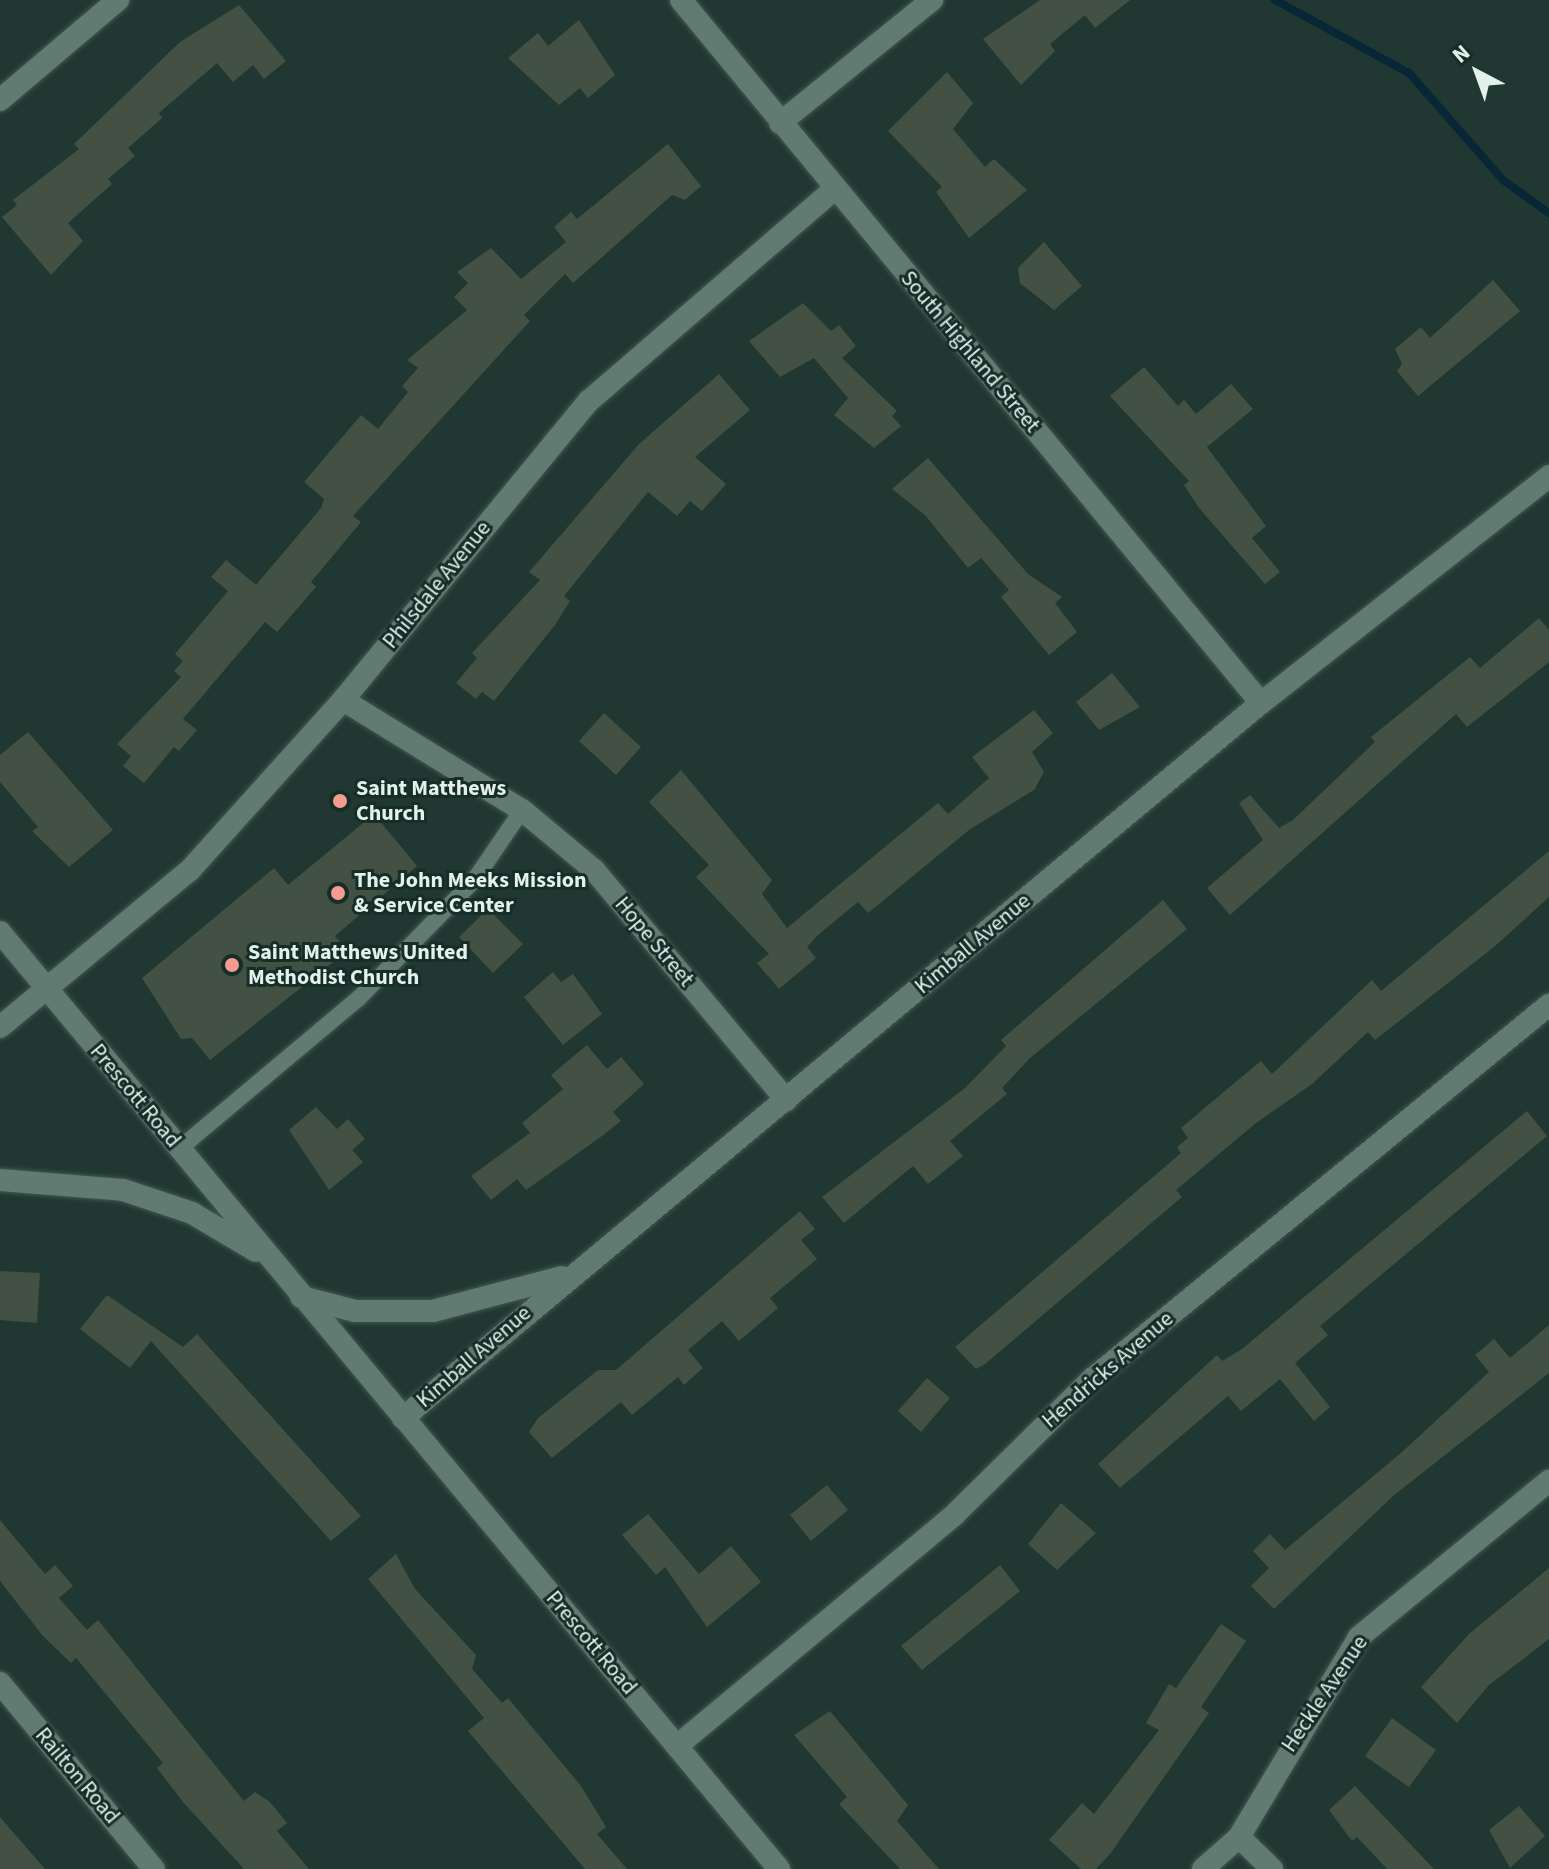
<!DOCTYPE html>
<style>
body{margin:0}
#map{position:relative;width:1549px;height:1869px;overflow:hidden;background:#213832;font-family:"Source Sans 3",sans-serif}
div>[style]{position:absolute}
.stream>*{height:8px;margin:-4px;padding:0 4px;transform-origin:4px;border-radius:4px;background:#072736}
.building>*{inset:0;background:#425143}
.roads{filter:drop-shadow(0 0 2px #415651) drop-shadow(0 0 2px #415651)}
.service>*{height:16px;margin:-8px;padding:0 8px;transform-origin:8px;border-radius:8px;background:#617a72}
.minor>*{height:22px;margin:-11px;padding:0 11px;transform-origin:11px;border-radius:11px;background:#617a72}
.secondary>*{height:22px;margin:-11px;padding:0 11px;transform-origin:11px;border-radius:11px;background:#617a72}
.dots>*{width:22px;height:22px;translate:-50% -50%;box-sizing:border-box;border:4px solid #172e28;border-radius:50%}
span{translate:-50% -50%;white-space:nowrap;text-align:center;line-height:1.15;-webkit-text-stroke:6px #172e28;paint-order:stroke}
.street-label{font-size:22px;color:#e3f1ed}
.poi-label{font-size:22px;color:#e3f1ed;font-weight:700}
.left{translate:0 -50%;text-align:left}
.north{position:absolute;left:1437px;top:32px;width:80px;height:80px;-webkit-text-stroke:6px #172e28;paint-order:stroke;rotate:319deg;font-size:22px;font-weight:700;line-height:32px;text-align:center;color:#e3f1ed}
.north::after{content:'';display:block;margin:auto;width:28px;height:36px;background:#e3f1ed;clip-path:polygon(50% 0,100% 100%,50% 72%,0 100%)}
</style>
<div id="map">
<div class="stream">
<i style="left:1275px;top:0;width:153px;rotate:28.6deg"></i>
<i style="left:1409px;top:73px;width:142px;rotate:48.7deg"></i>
<i style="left:1503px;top:180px;width:57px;rotate:35.7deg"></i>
</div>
<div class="building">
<i style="clip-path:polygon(1040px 0,1130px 0,1095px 28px,1085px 15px,1050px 44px,1055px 51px,1021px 85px,983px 39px)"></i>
<i style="clip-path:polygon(239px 5px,286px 61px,264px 79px,253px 65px,233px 82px,217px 63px,159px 113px,162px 118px,128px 148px,135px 156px,108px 179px,112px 184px,68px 223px,83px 241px,51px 275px,2px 217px,17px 205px,13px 200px,79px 149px,74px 144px,180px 42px)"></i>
<i style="clip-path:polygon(579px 20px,615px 75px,588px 98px,580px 88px,559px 105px,508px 58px,538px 33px,548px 46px)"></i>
<i style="clip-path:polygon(947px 72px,973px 103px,953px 129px,985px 167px,994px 159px,1027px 190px,969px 238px,936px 192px,942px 187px,888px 131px)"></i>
<i style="clip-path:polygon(668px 144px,701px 186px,685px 200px,672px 195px,573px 283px,565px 274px,524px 315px,530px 321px,353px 516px,361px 522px,311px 582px,316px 587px,277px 632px,265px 622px,183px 719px,197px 730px,179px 751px,174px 747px,144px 783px,123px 766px,131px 756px,117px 744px,181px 677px,174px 671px,183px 661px,175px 654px,228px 591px,211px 577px,226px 560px,256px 585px,321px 508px,324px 499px,304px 482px,361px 415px,378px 429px,408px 392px,402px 386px,418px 368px,407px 360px,467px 310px,454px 297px,468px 283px,457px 272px,491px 248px,521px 279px,566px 242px,554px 227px,571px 212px,577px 219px)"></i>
<i style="clip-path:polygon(1044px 242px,1082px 286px,1054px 310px,1020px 283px,1018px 268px)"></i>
<i style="clip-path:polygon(1493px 280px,1520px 311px,1418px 396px,1397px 371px,1402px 364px,1395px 349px,1421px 327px,1430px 338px)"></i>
<i style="clip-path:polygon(803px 303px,831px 331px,839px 325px,856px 346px,842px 358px,897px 411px,892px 416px,901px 426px,874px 448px,834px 415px,848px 398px,814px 358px,780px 377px,749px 341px)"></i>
<i style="clip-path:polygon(1144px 367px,1178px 406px,1184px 400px,1196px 414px,1231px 384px,1253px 409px,1207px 447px,1266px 526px,1252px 538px,1280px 572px,1265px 584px,1199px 508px,1184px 485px,1189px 481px,1110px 396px)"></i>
<i style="clip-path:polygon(719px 374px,750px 410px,695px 457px,726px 484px,702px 511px,690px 501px,677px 516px,648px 492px,564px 596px,570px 601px,555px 625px,494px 701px,482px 692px,476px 699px,456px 683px,477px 658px,472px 653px,540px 580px,529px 572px,639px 444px)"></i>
<i style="clip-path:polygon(928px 458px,1028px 574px,1062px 597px,1055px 603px,1077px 632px,1049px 655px,1001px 597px,1009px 590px,981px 558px,968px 568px,925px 515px,892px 489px)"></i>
<i style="clip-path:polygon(1539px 618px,1549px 630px,1549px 662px,1467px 727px,1456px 714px,1230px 915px,1207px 888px,1263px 840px,1239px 803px,1250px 795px,1279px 828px,1293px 820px,1375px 742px,1371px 737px,1470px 657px,1480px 668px)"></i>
<i style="clip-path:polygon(1112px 673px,1140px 707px,1099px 730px,1076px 702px)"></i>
<i style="clip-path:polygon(1034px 710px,1053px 733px,1032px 752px,1044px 772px,1034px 790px,969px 830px,868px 913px,858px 902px,818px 935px,807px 947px,816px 958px,779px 989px,757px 963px,769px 954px,696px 877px,709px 865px,649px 802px,681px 770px,772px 880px,762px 894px,787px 928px,938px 803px,948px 814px,989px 778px,972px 757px)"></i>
<i style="clip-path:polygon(604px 713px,641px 747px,616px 775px,579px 741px)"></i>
<i style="clip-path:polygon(28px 732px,113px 830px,69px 867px,32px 831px,38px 827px,0 782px,0 755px)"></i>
<i style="clip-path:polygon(374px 814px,417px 866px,335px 936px,347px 951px,210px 1060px,192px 1038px,181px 1039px,142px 978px,274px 868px,288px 885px)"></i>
<i style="clip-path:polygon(1549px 851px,1549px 897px,1494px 947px,1375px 1040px,1368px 1032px,1312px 1084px,1256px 1123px,1176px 1190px,1182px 1197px,985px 1364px,976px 1369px,955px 1347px,1181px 1153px,1177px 1147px,1188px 1138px,1181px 1128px,1226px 1090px,1261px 1061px,1272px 1074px,1372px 980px,1381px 991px)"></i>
<i style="clip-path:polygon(1163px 900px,1187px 929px,1030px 1058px,1002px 1088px,1007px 1094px,950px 1141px,963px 1156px,928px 1184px,913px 1166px,844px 1223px,822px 1197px,965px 1088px,1006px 1046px,1001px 1040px)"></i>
<i style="clip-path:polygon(488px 909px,523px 944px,493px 973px,459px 937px)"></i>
<i style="clip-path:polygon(553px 972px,561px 982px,573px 974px,602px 1014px,563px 1045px,524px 997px)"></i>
<i style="clip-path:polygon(587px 1045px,607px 1069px,621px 1057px,644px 1084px,613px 1112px,621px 1121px,602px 1136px,526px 1190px,517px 1179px,491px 1200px,471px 1176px,530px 1133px,522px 1123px,563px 1089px,551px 1075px)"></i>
<i style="clip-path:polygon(316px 1107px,337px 1129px,348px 1119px,365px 1139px,352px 1150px,363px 1162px,329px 1190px,289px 1130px)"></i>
<i style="clip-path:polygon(1527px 1111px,1547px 1136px,1320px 1326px,1328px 1335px,1295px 1363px,1330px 1407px,1314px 1421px,1280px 1379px,1241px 1411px,1228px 1396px,1120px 1488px,1098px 1464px,1217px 1355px,1222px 1361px,1242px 1349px)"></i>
<i style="clip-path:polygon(800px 1211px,815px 1229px,801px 1240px,817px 1259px,770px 1298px,778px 1308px,739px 1341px,722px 1321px,688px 1350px,703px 1368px,684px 1385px,678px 1377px,632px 1415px,621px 1402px,552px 1458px,529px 1432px,538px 1418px,598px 1370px,616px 1370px)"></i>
<i style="clip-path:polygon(0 1271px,40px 1273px,37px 1323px,0 1320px)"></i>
<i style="clip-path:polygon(107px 1295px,183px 1347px,197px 1334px,361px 1516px,331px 1541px,151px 1341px,130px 1368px,80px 1329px)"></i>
<i style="clip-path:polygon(1549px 1325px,1549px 1373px,1393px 1496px,1274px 1609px,1251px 1586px,1269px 1568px,1253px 1551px,1270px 1534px,1285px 1550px,1402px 1452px,1489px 1372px,1475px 1355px,1494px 1339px,1510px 1358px)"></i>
<i style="clip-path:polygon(927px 1378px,950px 1398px,921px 1432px,898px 1411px)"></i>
<i style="clip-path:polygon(827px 1485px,848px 1510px,811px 1541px,790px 1515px)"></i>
<i style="clip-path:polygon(1061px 1503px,1096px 1533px,1057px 1570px,1028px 1544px)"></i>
<i style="clip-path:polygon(648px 1514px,699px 1574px,731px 1546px,761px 1582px,707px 1627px,665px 1567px,656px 1575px,622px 1535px)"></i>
<i style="clip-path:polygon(0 1520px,45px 1574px,55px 1565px,73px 1586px,59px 1598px,87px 1630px,98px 1620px,244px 1801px,255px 1792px,270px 1802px,287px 1823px,277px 1831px,309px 1869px,244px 1869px,183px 1802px,157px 1768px,163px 1763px,110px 1699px,76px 1658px,71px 1663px,43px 1636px,0 1581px)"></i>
<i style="clip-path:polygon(396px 1554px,415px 1589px,476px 1655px,472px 1669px,502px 1703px,508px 1698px,581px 1786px,606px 1827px,597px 1834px,627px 1869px,585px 1869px,468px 1731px,484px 1718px,368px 1579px)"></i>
<i style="clip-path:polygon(1000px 1565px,1020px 1591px,922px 1670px,901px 1646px)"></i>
<i style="clip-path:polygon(1549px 1568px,1549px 1639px,1489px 1685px,1457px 1723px,1421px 1687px,1469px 1634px)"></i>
<i style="clip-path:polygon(1221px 1624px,1246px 1641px,1201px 1707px,1209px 1713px,1110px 1854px,1096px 1869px,1081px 1869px,1049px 1840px,1082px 1803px,1094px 1814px,1159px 1730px,1146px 1723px,1169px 1684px,1176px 1688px)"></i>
<i style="clip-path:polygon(830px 1711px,908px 1805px,897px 1821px,939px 1869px,900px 1869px,839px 1804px,847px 1797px,794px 1735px)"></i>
<i style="clip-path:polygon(1392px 1718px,1436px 1750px,1409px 1787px,1365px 1756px)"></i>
<i style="clip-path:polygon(1355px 1786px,1434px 1869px,1387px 1869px,1357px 1837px,1352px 1841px,1329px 1810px)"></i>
<i style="clip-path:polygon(1519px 1806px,1545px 1836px,1510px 1868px,1489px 1830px)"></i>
<i style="clip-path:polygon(0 1817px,45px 1869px,0 1869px)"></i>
</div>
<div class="roads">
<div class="service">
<i style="left:179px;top:1149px;width:234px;rotate:-40deg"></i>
<i style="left:358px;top:999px;width:168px;rotate:-45.7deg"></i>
<i style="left:475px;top:879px;width:83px;rotate:-55.7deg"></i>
</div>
<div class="minor">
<i style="left:681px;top:0;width:911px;rotate:50.48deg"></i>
<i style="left:0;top:100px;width:155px;rotate:-40.3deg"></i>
<i style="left:780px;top:123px;width:196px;rotate:-39deg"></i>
<i style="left:343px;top:700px;width:210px;rotate:31.6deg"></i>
<i style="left:522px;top:810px;width:94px;rotate:39.8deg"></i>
<i style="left:594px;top:870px;width:300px;rotate:50.1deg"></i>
<i style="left:0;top:1027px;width:246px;rotate:-39.6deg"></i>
<i style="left:190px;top:870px;width:229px;rotate:-48deg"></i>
<i style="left:343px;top:700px;width:387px;rotate:-50.6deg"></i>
<i style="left:589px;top:401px;width:325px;rotate:-40.8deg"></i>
<i style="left:0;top:1683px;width:241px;rotate:50.4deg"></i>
<i style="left:677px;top:1746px;width:361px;rotate:-39.8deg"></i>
<i style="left:954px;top:1515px;width:194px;rotate:-44.6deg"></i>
<i style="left:1092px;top:1379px;width:591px;rotate:-39.3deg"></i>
<i style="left:1239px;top:1837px;width:46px;rotate:44.1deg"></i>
<i style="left:1203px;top:1869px;width:48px;rotate:-41.6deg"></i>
<i style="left:1239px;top:1837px;width:233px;rotate:-59deg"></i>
<i style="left:1359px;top:1637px;width:246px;rotate:-39.4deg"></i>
</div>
<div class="secondary">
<i style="left:0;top:932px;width:1219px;rotate:50.26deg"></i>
<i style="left:0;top:1180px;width:123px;rotate:4.6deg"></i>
<i style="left:123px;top:1190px;width:73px;rotate:18.4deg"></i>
<i style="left:192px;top:1213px;width:74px;rotate:30.7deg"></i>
<i style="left:301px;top:1297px;width:56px;rotate:14.5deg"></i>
<i style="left:355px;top:1311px;width:78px"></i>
<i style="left:433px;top:1311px;width:133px;rotate:-14.8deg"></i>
<i style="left:403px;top:1418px;width:1117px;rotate:-39.81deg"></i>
<i style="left:1261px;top:703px;width:367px;rotate:-38.2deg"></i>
</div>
</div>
<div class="dots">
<i style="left:340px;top:801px;background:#f59c91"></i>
<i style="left:338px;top:893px;background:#f59c91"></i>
<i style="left:232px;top:965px;background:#f59c91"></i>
</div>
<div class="street-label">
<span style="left:970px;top:352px;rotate:50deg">South Highland Street</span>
<span style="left:437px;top:585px;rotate:-51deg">Philsdale Avenue</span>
<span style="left:654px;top:942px;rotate:50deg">Hope Street</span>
<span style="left:973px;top:944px;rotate:-40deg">Kimball Avenue</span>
<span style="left:135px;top:1096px;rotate:50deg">Prescott Road</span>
<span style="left:474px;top:1357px;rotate:-41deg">Kimball Avenue</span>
<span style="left:1108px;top:1370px;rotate:-41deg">Hendricks Avenue</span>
<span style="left:591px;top:1643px;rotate:50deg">Prescott Road</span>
<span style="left:1325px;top:1694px;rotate:-56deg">Heckle Avenue</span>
<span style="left:77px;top:1776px;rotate:50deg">Railton Road</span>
</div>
<div class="poi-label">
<span class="left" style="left:356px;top:801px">Saint Matthews<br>Church</span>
<span class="left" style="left:354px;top:893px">The John Meeks Mission<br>&amp; Service Center</span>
<span class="left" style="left:248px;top:965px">Saint Matthews United<br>Methodist Church</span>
</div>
<div class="north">N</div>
</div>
